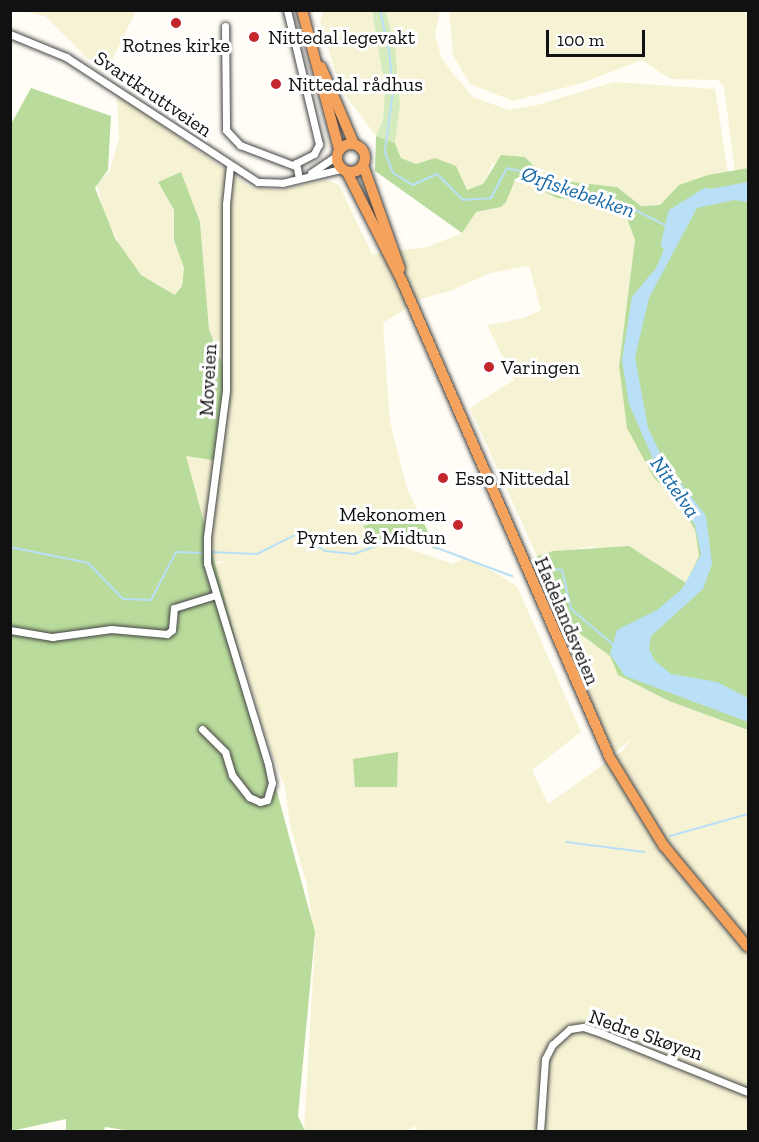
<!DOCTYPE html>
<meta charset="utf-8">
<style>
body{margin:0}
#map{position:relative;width:759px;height:1142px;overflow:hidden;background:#fffdf5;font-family:"Zilla Slab",serif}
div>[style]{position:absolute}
.farmland>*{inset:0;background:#f6f3d4}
.green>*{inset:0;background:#d5ebbd}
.forest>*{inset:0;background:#b9dc9c}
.water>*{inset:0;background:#b9e0f7}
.stream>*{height:2px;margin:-1px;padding:0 1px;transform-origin:1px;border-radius:1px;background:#b9e0f7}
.river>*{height:12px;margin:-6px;padding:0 6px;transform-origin:6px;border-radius:6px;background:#b9e0f7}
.roads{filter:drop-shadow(0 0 2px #444) drop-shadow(0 0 2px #444)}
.minor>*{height:7px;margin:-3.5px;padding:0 3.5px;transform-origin:3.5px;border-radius:3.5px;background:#fff}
.highway>*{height:10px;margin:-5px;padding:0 5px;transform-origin:5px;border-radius:5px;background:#f5a25d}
.highway>.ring{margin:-5px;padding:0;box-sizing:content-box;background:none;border:10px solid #f5a25d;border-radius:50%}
.dots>*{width:16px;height:16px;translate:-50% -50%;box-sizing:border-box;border:3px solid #fff;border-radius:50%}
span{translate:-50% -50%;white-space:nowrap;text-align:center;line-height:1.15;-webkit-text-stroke:6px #fff;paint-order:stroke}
.poi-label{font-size:20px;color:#111}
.left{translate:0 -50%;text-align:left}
.right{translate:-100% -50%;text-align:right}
.street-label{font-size:20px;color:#111}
.water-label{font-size:21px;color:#1768a6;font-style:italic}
.frame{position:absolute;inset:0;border:12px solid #111;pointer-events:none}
.scale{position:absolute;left:546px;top:30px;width:99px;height:27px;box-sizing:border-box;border:3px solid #111;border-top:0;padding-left:8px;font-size:18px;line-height:21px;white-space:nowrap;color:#111;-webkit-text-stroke:4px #fff;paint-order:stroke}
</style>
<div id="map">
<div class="farmland">
<i style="clip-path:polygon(740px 10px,748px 15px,748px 168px,735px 172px,724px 87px,718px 80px,670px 79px,642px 60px,582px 83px,513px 101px,470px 84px,453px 55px,449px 11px)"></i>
<i style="clip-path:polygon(21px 11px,136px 10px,136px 11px,108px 68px,87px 58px,45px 16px)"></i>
<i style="clip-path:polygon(323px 11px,372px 11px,385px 88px,383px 120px,376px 136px,341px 90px,320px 22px)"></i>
<i style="clip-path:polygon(386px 11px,440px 11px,435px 34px,441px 57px,450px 70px,473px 97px,509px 110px,537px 105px,614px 82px,715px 89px,728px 173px,679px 185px,660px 205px,641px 206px,617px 187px,563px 181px,542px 174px,525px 157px,492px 164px,483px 184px,467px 190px,459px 174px,435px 158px,416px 164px,401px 158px,395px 143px,400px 104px)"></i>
<i style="clip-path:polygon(117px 94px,250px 187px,278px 190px,326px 180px,339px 185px,372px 254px,427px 247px,462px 233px,475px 212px,501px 207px,506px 202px,516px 178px,557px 198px,588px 201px,625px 212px,635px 240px,619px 366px,654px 478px,678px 501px,695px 530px,699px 556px,686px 583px,592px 546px,537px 556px,470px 408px,514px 380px,487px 325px,524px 318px,541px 310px,529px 266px,490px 273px,450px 291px,421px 299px,383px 323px,390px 422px,407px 489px,417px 509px,364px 525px,380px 547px,401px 546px,453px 564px,464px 558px,477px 562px,517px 586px,581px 732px,532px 770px,548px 804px,621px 752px,633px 738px,614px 753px,562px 632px,571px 627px,610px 656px,618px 675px,669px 701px,748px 730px,748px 1131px,420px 1132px,414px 1126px,408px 1131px,304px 1131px,315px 942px,307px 885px,290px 825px,285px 787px,265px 735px,215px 565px,225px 561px,207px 563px,199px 537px,186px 455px,218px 461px,227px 377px,209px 329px,200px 222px,158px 183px,174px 210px,174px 240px,184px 268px,182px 286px,175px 295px,141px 275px,126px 256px,105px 216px,97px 185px,110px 170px,119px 138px)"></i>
</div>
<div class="green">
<i style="clip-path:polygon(372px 11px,386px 11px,395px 48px,400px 104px,395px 143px,376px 136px,383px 120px,385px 88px)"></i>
</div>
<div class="forest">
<i style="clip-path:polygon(31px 88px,111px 116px,108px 170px,95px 188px,115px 238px,141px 275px,175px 295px,182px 286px,184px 268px,174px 240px,174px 210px,158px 182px,181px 172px,200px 222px,209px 329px,227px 377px,219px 461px,186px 456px,315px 932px,298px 1116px,305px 1131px,138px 1132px,105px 1127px,104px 1131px,66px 1131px,66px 1119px,11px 1131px,10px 126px)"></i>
<i style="clip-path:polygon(376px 136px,395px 143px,401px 158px,416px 164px,435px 158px,456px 166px,467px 190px,483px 184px,501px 155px,525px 157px,542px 174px,563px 181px,617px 187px,641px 206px,660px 205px,679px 185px,708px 175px,748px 168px,748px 730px,669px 701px,618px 675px,610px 656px,571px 627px,562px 632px,542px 581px,534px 570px,537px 556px,553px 551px,629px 546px,686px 583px,699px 556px,695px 530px,678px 501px,654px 478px,627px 428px,619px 366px,635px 240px,625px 213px,588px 201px,557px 198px,516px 178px,506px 202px,501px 207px,476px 212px,462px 233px,375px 171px)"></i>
<i style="clip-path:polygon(417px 509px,437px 550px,415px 540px,389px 541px,380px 547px,363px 526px)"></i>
<i style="clip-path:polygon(398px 752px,397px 787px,355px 787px,353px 759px)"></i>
</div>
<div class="water">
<i style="clip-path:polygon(748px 182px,748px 202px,734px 200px,697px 208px,649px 298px,635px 357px,648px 428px,664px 461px,706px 516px,712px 564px,703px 589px,651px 636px,649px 649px,655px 661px,671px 674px,717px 682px,748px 698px,748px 722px,625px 676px,610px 654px,617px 630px,657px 610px,682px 589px,701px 555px,695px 525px,657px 468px,629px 404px,622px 360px,632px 297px,656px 268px,680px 213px,704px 190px)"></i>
</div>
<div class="stream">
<i style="left:380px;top:10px;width:41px;rotate:77.3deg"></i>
<i style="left:389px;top:50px;width:40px;rotate:84.3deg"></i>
<i style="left:393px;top:90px;width:63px;rotate:97.4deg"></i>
<i style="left:385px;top:152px;width:22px;rotate:69deg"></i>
<i style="left:393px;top:173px;width:23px;rotate:31deg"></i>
<i style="left:413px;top:185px;width:26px;rotate:-25deg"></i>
<i style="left:437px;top:174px;width:37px;rotate:45deg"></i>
<i style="left:463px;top:200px;width:28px;rotate:-4deg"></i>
<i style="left:491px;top:198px;width:34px;rotate:-62deg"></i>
<i style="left:507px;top:168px;width:22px;rotate:13deg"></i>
<i style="left:528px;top:173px;width:15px;rotate:42deg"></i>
<i style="left:539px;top:183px;width:78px;rotate:12.6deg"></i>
<i style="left:615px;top:200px;width:65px;rotate:26.6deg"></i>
<i style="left:10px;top:547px;width:80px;rotate:11.6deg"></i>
<i style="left:88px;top:563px;width:50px;rotate:45.8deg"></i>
<i style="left:123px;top:599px;width:28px;rotate:2deg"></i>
<i style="left:151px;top:600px;width:54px;rotate:-62.5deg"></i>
<i style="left:176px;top:552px;width:26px;rotate:2deg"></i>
<i style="left:209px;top:552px;width:48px;rotate:2.4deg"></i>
<i style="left:257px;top:554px;width:45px;rotate:-26.6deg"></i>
<i style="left:297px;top:534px;width:33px;rotate:31deg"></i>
<i style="left:325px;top:551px;width:29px;rotate:6deg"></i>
<i style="left:354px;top:554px;width:37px;rotate:-20deg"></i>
<i style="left:389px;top:541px;width:27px;rotate:-2deg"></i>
<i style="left:416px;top:540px;width:103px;rotate:20.6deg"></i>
<i style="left:533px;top:567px;width:29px;rotate:6deg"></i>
<i style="left:562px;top:570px;width:40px;rotate:77deg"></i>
<i style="left:571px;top:609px;width:57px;rotate:40.1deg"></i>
<i style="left:670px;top:836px;width:81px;rotate:-15.8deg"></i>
<i style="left:566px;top:842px;width:79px;rotate:7.3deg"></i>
</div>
<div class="river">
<i style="left:667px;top:244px;width:31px;rotate:-77deg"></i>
<i style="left:674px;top:214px;width:38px;rotate:-32deg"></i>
</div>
<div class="roads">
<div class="minor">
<i style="left:287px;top:10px;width:138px;rotate:76.6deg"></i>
<i style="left:319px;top:144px;width:11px;rotate:117deg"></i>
<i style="left:314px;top:154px;width:20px;rotate:153deg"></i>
<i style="left:296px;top:163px;width:15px;rotate:79deg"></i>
<i style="left:225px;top:26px;width:104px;rotate:89.4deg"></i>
<i style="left:226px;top:130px;width:21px;rotate:47deg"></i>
<i style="left:240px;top:145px;width:59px;rotate:20.9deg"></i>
<i style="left:10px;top:34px;width:61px;rotate:22.3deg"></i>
<i style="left:66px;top:57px;width:229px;rotate:33.1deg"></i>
<i style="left:258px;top:182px;width:24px;rotate:2deg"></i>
<i style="left:282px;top:183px;width:61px;rotate:-13.3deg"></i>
<i style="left:311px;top:173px;width:30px;rotate:-34deg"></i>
<i style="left:10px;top:630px;width:43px;rotate:9.5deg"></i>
<i style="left:52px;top:637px;width:60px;rotate:-7.7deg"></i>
<i style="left:111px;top:629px;width:56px;rotate:5.1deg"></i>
<i style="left:167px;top:634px;width:6px;rotate:-39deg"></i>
<i style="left:172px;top:630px;width:22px;rotate:-85deg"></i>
<i style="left:174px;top:608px;width:44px;rotate:-17.2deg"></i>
<i style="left:202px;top:729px;width:33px;rotate:45deg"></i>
<i style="left:225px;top:752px;width:24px;rotate:73deg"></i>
<i style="left:232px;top:775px;width:28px;rotate:52deg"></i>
<i style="left:249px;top:797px;width:12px;rotate:24deg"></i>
<i style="left:260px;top:802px;width:7px;rotate:-16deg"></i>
<i style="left:267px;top:800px;width:18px;rotate:-74deg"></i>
<i style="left:272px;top:783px;width:19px;rotate:-102deg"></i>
<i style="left:268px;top:764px;width:210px;rotate:-106.9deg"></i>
<i style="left:207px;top:563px;width:26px;rotate:-90deg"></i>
<i style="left:207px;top:537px;width:148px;rotate:-82.6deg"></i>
<i style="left:226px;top:390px;width:186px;rotate:-90deg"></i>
<i style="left:226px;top:204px;width:39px;rotate:-84deg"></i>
<i style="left:540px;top:1132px;width:73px;rotate:-86.1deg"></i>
<i style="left:545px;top:1059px;width:16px;rotate:-63deg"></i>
<i style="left:552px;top:1045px;width:24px;rotate:-42deg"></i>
<i style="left:570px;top:1029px;width:13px;rotate:-9deg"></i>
<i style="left:583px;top:1027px;width:19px;rotate:18deg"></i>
<i style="left:601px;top:1033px;width:158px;rotate:21.9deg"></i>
</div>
<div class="highway">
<i style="left:302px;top:10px;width:144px;rotate:75.1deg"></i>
<i style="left:321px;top:67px;width:84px;rotate:66.8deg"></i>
<i class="ring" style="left:337px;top:144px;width:18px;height:18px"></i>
<i style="left:363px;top:165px;width:110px;rotate:70.4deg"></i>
<i style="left:347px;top:172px;width:122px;rotate:63.2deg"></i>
<i style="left:402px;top:281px;width:520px;rotate:66.44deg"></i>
<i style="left:610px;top:758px;width:103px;rotate:58.5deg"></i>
<i style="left:664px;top:846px;width:131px;rotate:50.3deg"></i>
</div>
</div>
<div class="dots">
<i style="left:176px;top:23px;background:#c4262e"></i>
<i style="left:254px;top:37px;background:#c4262e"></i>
<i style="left:276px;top:84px;background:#c4262e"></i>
<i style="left:489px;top:367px;background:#c4262e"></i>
<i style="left:443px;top:478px;background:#c4262e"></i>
<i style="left:458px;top:525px;background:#c4262e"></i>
</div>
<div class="poi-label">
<span class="left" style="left:268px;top:37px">Nittedal legevakt</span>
<span style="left:176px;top:45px">Rotnes kirke</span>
<span class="left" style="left:288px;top:84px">Nittedal rådhus</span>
<span class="left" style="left:501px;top:367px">Varingen</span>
<span class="left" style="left:455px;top:478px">Esso Nittedal</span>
<span class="right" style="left:446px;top:526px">Mekonomen<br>Pynten &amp; Midtun</span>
</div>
<div class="street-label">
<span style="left:153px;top:94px;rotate:34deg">Svartkruttveien</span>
<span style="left:208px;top:380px;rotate:-87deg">Moveien</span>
<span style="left:567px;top:621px;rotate:67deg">Hadelandsveien</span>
<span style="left:646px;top:1035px;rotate:19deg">Nedre Skøyen</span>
</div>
<div class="water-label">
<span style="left:578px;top:192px;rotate:19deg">Ørfiskebekken</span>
<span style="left:675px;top:487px;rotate:55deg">Nittelva</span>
</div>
<div class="frame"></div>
<div class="scale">100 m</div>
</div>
